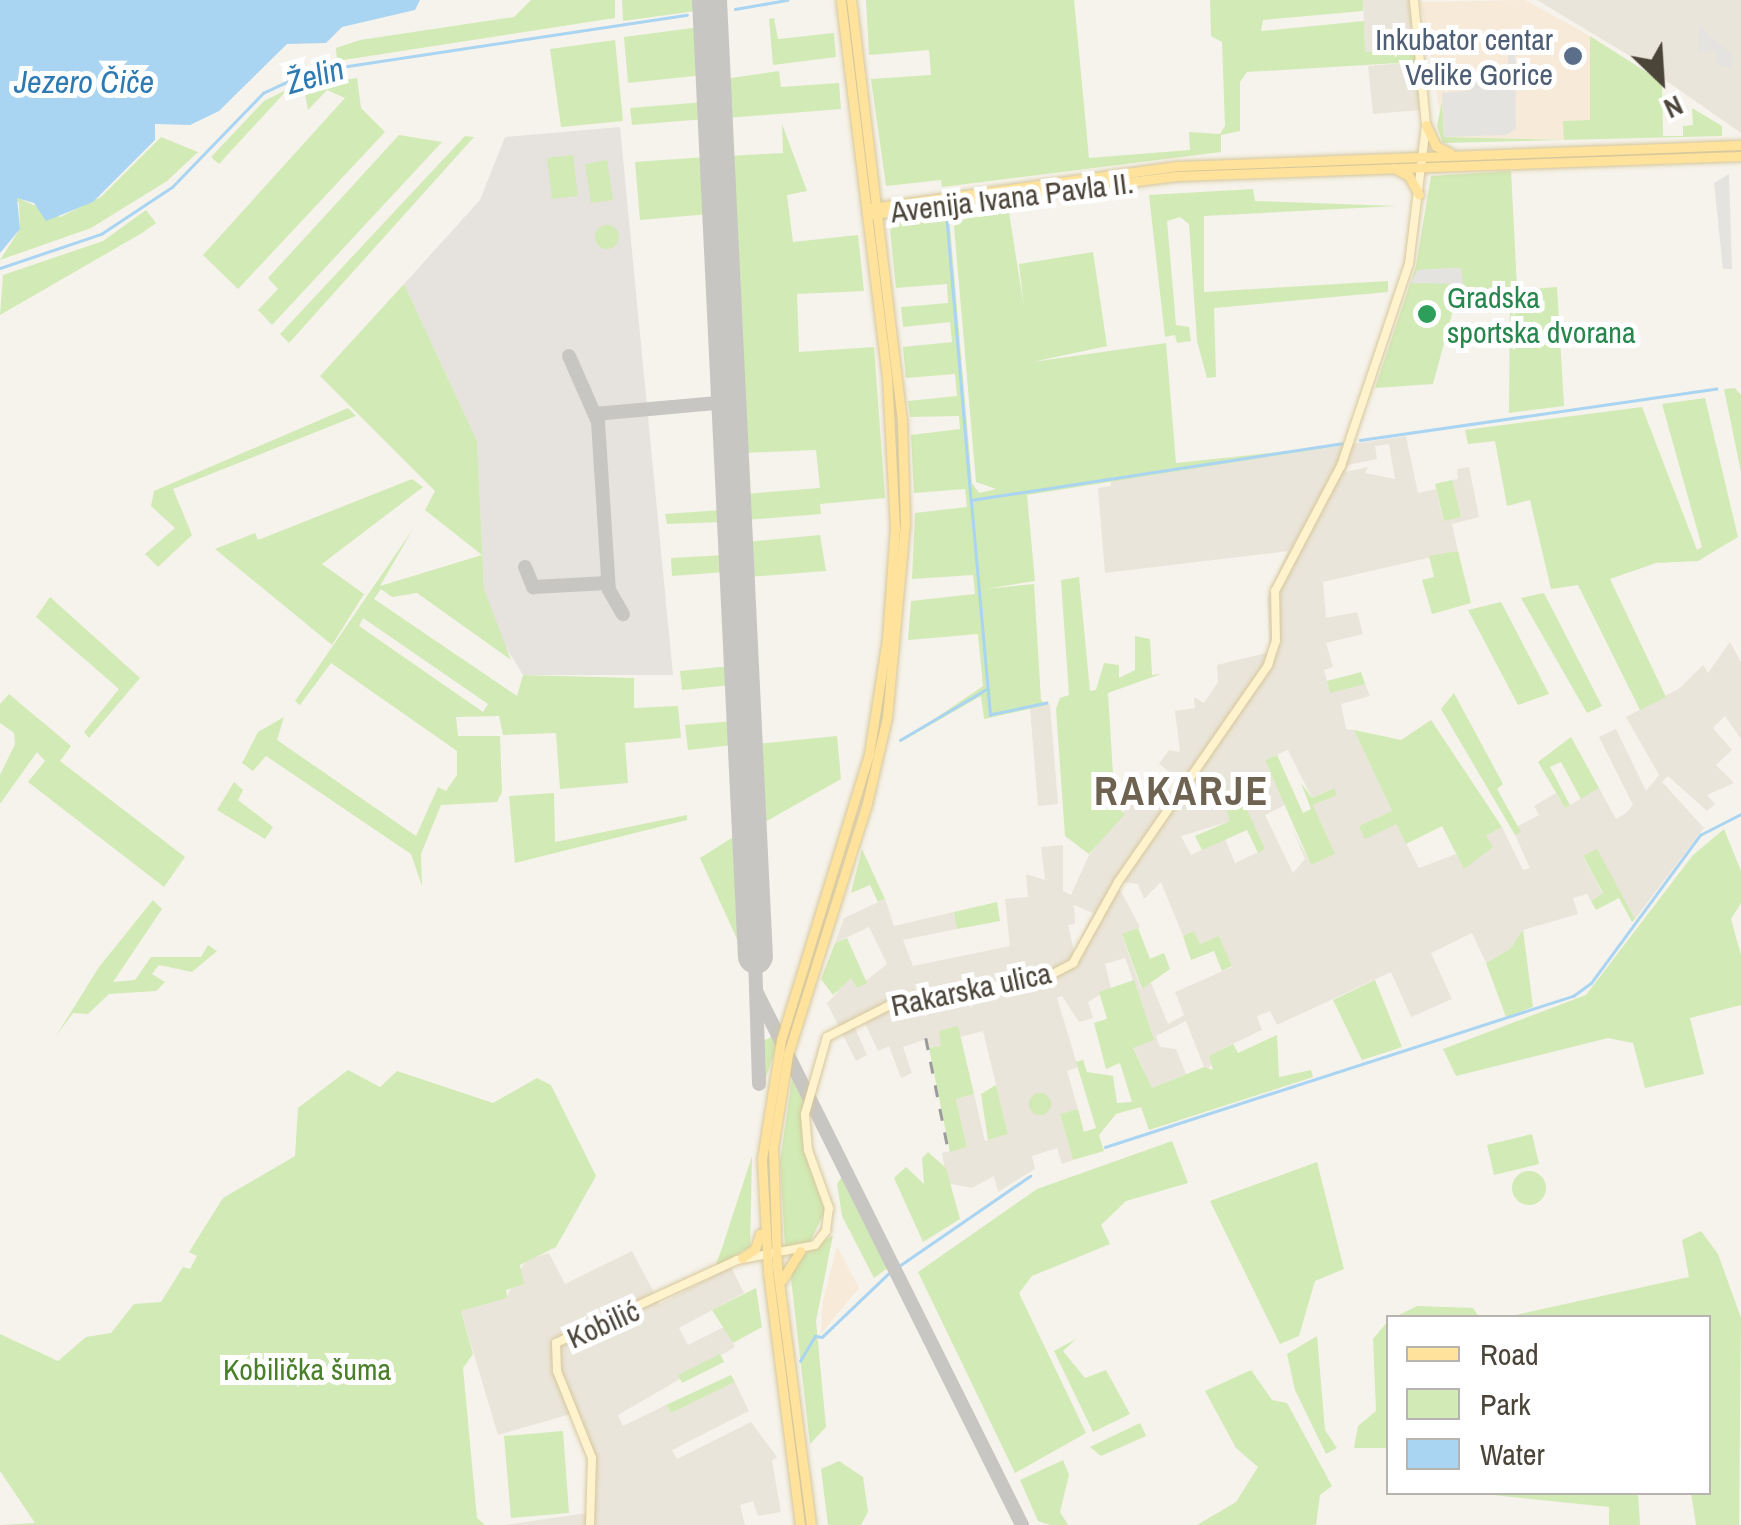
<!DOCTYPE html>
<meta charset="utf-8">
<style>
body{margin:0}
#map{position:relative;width:1741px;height:1525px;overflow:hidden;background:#f6f3ec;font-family:"Archivo Narrow",sans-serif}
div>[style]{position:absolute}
.residential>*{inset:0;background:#eae5da}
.commercial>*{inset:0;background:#f7ead8}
.industrial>*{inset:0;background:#e6e2dd}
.green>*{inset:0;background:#d2eab5}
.round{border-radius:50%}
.parking>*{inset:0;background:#e5e3e0}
.water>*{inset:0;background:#a9d4f2}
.stream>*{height:2.5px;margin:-1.25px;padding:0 1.25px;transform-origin:1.25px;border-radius:1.25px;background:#a9d4f2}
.taxiway>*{height:14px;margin:-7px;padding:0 7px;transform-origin:7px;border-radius:7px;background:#c8c6c3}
.runway>*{height:35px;margin:-17.5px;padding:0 17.5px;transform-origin:17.5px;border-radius:17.5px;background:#c8c6c3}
.roads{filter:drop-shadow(0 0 2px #d6c79b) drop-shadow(0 0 2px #d6c79b)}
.secondary>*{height:8px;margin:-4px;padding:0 4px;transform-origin:4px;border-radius:4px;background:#fff3cd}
.primary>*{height:9px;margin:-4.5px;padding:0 4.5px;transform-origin:4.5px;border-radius:4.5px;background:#ffe39c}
.rail>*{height:2.5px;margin-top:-1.25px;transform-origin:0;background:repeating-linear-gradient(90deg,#9a9a9a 0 12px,transparent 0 24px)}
.dots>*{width:28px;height:28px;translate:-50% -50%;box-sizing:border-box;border:5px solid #fff;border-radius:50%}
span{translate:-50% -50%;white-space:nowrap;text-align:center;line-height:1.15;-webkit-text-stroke:10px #fff;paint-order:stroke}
.service-label{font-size:30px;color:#4e5e75}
.right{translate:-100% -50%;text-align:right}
.street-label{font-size:30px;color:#4b4439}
.leisure-label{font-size:30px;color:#27864d}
.left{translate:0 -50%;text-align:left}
.park-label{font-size:30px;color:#4a7f2a}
.water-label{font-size:32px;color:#2e7ab2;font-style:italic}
.district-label{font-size:40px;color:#6e6250;font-weight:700;letter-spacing:2.5px}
.legend{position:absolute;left:1386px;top:1315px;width:325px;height:180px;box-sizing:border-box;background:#fff;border:2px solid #b7b4b0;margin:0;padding:12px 18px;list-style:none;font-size:30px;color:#4b4439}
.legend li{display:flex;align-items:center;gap:20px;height:50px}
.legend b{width:50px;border:2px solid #b7b4b0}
.north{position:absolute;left:1611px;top:30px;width:100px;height:100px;-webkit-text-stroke:8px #fff;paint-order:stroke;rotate:155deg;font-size:28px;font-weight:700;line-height:40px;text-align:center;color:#4b4439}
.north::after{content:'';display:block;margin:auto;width:35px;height:45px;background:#4b4439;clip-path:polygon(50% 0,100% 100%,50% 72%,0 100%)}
</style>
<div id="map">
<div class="residential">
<i style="clip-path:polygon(1363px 0,1410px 0,1414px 48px,1365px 52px)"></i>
<i style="clip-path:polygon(1537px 0,1741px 0,1741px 133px,1638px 61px)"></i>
<i style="clip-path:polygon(1416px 62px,1420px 110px,1373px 114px,1368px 66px)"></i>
<i style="clip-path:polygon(evenodd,1406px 436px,1418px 493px,1436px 489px,1443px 520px,1460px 517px,1452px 480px,1458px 479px,1457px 469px,1469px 467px,1479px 517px,1452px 524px,1458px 551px,1323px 582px,1326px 618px,1357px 612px,1363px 634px,1326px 643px,1333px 667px,1324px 670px,1330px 692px,1365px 684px,1370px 696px,1341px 704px,1346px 729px,1354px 730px,1392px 811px,1360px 826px,1396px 824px,1419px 868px,1456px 854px,1465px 869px,1486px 836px,1502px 827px,1523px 870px,1530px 868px,1515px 835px,1518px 826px,1539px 815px,1534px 806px,1556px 793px,1565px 808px,1599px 788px,1616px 819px,1626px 813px,1633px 805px,1599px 737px,1616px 729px,1646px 791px,1659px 775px,1626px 717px,1680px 688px,1703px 665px,1708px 673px,1730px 642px,1741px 662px,1741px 739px,1725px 716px,1713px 728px,1732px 750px,1716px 765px,1734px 783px,1707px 795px,1715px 804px,1707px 811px,1668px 776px,1662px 782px,1704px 828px,1635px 919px,1596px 850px,1583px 857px,1603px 894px,1591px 901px,1587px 894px,1573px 898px,1578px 914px,1523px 930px,1510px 949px,1486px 963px,1472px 933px,1431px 953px,1452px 999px,1411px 1017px,1391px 972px,1277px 1025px,1270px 1011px,1257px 1016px,1262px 1030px,1222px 1049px,1206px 1072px,1186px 1021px,1156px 1036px,1160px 1047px,1176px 1049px,1186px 1074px,1152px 1088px,1133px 1047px,1154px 1040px,1125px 958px,1105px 964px,1111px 988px,1088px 1002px,1093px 1018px,1079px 1022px,1062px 996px,1057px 998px,1078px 1067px,1067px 1071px,1078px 1109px,1060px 1114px,1073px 1160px,1062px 1164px,1057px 1148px,1032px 1156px,1035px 1169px,998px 1192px,994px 1176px,972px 1188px,947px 1183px,942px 1153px,967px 1146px,956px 1099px,974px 1094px,985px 1141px,1008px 1134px,983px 1031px,960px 1037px,958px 1026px,941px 1046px,929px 1048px,926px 1039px,903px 1047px,912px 1073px,901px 1078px,889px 1046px,878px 1051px,864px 1021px,854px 1026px,867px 1055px,856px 1061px,827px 1003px,838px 992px,835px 986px,852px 978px,857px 988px,887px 964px,869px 927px,835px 943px,844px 918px,885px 899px,894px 926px,954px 912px,957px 929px,903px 940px,913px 966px,1010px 946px,1005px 899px,1028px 897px,1026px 874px,1045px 880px,1041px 847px,1063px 845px,1063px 891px,1071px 895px,1089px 855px,1151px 777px,1174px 793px,1182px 781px,1159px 764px,1169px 750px,1180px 752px,1175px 711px,1195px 708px,1194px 697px,1204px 703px,1218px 682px,1217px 665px,1270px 652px,1267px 598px,1288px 551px,1105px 573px,1098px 488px,1111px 486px,1111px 480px,1406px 436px,1389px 444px,1395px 479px,1365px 473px,1368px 467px,1345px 472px,1348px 465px,1377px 459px,1375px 446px,1389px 444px,1406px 436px,1288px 750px,1312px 798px,1333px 788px,1336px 794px,1313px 805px,1333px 850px,1311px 865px,1292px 828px,1305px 859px,1293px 873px,1265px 815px,1285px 805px,1265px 760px,1288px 750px,1406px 436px,1236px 788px,1265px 849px,1235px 863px,1225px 839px,1191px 855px,1181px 836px,1231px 821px,1236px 788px,1406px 436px,1123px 882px,1138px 884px,1144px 899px,1161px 882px,1183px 936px,1194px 931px,1200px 944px,1219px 936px,1232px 967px,1175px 992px,1184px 1015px,1168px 1024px,1151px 983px,1141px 989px,1122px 935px,1140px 927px,1119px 888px,1123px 882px,1406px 436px,1074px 905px,1093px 913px,1074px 951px,1068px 925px,1075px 924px,1074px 905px)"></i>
<i style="clip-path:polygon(1050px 704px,1058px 804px,1038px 806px,1030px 708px)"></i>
<i style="clip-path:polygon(632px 1251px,660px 1304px,731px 1267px,744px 1293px,679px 1328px,688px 1345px,724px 1327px,735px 1347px,618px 1415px,623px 1426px,666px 1405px,671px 1413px,735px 1382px,749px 1411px,672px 1450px,677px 1459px,751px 1422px,777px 1457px,772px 1461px,781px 1512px,758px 1516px,753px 1501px,740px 1505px,745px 1525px,504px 1525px,587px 1513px,588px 1457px,571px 1414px,498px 1435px,461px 1311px,506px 1298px,526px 1260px,549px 1253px,565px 1284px)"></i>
</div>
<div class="commercial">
<i style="clip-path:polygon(1525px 0,1590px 36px,1590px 121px,1564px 140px,1444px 137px,1421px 2px)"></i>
<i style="clip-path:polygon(837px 1246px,859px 1288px,821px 1334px,823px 1301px)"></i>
</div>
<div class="industrial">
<i style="clip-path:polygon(620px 127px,673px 675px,523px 675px,501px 639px,484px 589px,477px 441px,404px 284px,480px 200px,505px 137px)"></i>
</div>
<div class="green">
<i style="clip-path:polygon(531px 0,615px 0,615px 18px,337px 61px,336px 48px,360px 40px,514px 17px)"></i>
<i style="clip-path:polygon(622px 0,702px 0,703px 10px,623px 21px)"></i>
<i style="clip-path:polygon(866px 0,1074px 0,1089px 158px,1190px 150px,1189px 132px,1220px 134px,1225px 126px,1222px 42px,1211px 36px,1210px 0,1363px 0,1363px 11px,1263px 20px,1261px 31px,1364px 21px,1365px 52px,1414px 48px,1416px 62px,1247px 72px,1240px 82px,1240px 131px,1221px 135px,1221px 152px,942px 187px,941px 180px,886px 186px,871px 79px,931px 75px,929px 50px,869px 55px)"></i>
<i style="clip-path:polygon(774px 18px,778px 39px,834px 33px,836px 57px,773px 65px,769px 19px)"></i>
<i style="clip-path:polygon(700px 27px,703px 75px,628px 83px,624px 37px)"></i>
<i style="clip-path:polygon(1590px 36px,1662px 82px,1663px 136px,1683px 136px,1683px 126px,1693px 125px,1692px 108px,1722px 126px,1722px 136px,1443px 143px,1437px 126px,1442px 101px,1444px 137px,1564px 140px,1563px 121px,1590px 120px)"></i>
<i style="clip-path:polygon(615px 40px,623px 121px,561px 127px,550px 49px)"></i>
<i style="clip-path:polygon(779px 71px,781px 87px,839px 83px,841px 109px,727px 118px,724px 79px)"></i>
<i style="clip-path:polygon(312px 78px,315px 85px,357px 78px,361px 108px,385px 132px,238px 289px,203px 255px,345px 98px,327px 90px,308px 110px,303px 82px)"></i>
<i style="clip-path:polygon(288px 89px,219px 164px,211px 157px,264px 101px)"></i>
<i style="clip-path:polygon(705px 102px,705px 119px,632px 125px,630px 108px)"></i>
<i style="clip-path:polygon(782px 124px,807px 191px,787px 195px,793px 242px,858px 235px,864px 291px,797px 294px,799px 352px,874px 347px,885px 498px,820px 504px,821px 514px,745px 520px,744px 494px,820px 488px,816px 450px,741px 453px,728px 156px,783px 153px)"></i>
<i style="clip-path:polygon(399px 135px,442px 142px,272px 325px,258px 310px,278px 289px,268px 278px)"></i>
<i style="clip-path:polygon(465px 136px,474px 137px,289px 343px,280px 334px)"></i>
<i style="clip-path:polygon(161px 137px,198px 152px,167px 181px,91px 228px,0 260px,20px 229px,19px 203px,6px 190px,9px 183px,18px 198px,60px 217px,101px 197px)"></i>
<i style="clip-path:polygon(573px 155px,578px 196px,552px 199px,547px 158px)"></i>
<i style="clip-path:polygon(706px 157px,709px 214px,640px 220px,635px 162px)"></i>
<i style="clip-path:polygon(607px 160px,613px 200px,591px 203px,585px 164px)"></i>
<i style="clip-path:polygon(1511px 171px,1517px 287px,1457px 295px,1433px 384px,1375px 388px,1416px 266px,1431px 176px)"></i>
<i style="clip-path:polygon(1253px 189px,1255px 201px,1397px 206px,1204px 216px,1204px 292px,1388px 281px,1388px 292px,1214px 308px,1216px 377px,1207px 378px,1197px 341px,1189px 224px,1180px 217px,1167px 221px,1176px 325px,1189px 327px,1191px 341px,1177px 343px,1175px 335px,1165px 337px,1149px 195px)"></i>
<i style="clip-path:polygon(146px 210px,156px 223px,142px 233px,0 315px,3px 275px,103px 241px)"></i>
<i style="clip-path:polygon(1009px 212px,1024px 308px,1019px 264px,1093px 252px,1107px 346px,1032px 362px,1166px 343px,1176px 463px,1344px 445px,1027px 495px,1035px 581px,985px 589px,1034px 584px,1041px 700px,1047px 705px,984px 719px,981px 696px,899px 743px,983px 686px,978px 634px,908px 640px,911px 601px,975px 594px,973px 575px,912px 579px,915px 513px,967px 507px,965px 489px,914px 493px,911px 435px,960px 429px,959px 416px,910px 417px,908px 401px,957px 396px,955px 374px,906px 378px,903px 347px,952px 342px,950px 322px,903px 327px,901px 307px,948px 303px,947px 284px,896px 288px,890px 230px,899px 221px,955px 217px,950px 226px,972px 483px,979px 493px,996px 489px,976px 482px,954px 226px,962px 219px)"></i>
<i class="round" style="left:595px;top:225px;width:24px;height:24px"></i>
<i style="clip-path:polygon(evenodd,404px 284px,477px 441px,484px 589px,511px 660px,417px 593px,392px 597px,381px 589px,374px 599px,517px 696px,523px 675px,634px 678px,634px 708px,678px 706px,681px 738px,625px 743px,628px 783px,560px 789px,556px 733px,503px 735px,499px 716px,456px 717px,458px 736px,500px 736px,502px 792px,497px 802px,441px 805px,421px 854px,422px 886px,411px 854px,266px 756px,253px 771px,242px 763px,258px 732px,284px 717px,277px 740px,416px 836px,438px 787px,446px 791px,457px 775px,457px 751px,331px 663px,300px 705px,295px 701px,413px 529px,380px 586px,482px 555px,425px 510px,435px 491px,320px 376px,404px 284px,363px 618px,488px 704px,483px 712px,359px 626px,363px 618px)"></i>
<i style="clip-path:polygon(1557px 287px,1564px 406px,1509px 413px,1510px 291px)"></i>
<i style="clip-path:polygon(1735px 388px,1741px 395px,1741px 472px,1724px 389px)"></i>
<i style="clip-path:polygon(1705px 398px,1738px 537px,1698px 561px,1656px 563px,1610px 579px,1666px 697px,1640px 710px,1578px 585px,1551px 589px,1530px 500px,1507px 506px,1495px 441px,1468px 444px,1465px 430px,1642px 407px,1697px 550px,1702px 547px,1662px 404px)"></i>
<i style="clip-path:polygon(348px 408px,356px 416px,173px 489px,192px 535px,158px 567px,145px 554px,175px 528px,151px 506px,154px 491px)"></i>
<i style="clip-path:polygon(412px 479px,423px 487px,322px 564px,364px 594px,332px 645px,215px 549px,255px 533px,258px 540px)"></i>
<i style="clip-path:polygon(1452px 480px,1461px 517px,1444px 521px,1435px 484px)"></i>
<i style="clip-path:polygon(722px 510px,723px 522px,667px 524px,665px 514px)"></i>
<i style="clip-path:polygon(820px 535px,826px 571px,748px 577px,746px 542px)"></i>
<i style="clip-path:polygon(1458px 551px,1471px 603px,1432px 614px,1422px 580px,1434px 577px,1429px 556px)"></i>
<i style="clip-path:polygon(725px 555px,725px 572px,672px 576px,671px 558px)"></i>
<i style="clip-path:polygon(1079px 577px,1090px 691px,1096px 690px,1104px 663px,1119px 665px,1119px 678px,1135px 670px,1135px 636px,1150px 639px,1152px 675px,1161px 674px,1108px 693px,1115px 806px,1125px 814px,1089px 854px,1065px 836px,1056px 709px,1060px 698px,1069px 695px,1061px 580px)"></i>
<i style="clip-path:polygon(1544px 593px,1602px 706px,1587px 713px,1521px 598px)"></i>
<i style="clip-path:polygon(50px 597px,140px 678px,89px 738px,84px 732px,119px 689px,36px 617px)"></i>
<i style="clip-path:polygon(1501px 602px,1549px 694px,1518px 705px,1468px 610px)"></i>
<i style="clip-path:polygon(731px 666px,732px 685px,682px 690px,680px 671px)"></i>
<i style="clip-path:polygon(1361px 672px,1365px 684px,1330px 693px,1327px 681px)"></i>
<i style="clip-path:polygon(1454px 693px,1503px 784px,1497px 789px,1521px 832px,1515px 835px,1441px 709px)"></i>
<i style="clip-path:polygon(9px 694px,71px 746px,60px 761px,185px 857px,164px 887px,28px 782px,45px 761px,37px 752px,0 804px,0 775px,15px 744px,14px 733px,0 723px,0 704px)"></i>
<i style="clip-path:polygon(1431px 720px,1502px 827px,1486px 836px,1493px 847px,1464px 869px,1442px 826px,1406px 844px,1396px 824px,1365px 839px,1359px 826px,1392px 811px,1354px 730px,1401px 740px)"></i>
<i style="clip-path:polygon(734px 721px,734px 745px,688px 750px,685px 725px)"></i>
<i style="clip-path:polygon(837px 736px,841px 779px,760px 825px,756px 744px)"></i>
<i style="clip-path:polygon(1571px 737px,1599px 788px,1581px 799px,1561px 762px,1550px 767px,1570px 805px,1565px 808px,1538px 762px)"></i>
<i style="clip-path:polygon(1277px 755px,1303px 813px,1311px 809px,1301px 783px,1312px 798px,1334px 788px,1337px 795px,1313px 805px,1335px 854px,1311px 865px,1265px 760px)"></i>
<i style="clip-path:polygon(234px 782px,243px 790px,238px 800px,273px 827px,265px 839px,217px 810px)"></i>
<i style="clip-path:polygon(1237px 788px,1265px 849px,1258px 853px,1247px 830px,1202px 850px,1195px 836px,1230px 821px,1221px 794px)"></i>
<i style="clip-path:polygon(554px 793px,555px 842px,687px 815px,687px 820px,515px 863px,509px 796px)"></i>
<i style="clip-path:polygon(1724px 829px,1741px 871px,1741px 903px,1731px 919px,1741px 955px,1741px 1005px,1690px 1018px,1704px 1074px,1645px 1088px,1633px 1043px,1608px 1038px,1456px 1076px,1443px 1049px,1586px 995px,1693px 855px)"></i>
<i style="clip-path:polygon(738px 834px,743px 924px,742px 950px,700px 858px)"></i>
<i style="clip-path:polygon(862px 849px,885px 899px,878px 902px,870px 885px,851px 893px)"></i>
<i style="clip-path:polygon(1597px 849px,1635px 919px,1632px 922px,1619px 898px,1596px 910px,1591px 901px,1603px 893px,1583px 856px)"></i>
<i style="clip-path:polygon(153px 900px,162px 909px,113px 982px,135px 980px,151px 957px,201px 957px,208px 945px,217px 951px,192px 972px,159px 965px,152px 974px,165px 982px,156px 991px,109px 994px,88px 1014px,73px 1013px,56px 1036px,99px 967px)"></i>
<i style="clip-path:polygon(997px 902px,1000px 921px,957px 929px,954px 912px)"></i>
<i style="clip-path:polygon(1138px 928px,1150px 959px,1164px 953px,1170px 969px,1142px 989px,1122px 934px)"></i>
<i style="clip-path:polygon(1523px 930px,1533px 1007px,1506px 1017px,1486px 963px,1510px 949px)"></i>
<i style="clip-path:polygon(1194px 931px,1200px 944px,1219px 936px,1232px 966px,1222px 971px,1214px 951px,1191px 960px,1183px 936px)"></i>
<i style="clip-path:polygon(847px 938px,867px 983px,857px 988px,851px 978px,833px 995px,821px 979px,835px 943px)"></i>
<i style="clip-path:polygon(1134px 980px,1154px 1040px,1133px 1048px,1152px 1088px,1204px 1067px,1213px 1070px,1209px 1056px,1233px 1044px,1238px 1053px,1277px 1035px,1279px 1077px,1311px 1070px,1313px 1077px,1149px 1130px,1141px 1107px,1116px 1114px,1099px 1135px,1104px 1151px,1073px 1160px,1060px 1114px,1078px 1109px,1084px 1132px,1096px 1128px,1076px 1062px,1083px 1060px,1087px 1072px,1113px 1076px,1117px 1103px,1132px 1102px,1120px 1063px,1106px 1069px,1094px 1023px,1107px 1019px,1099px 992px)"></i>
<i style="clip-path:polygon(1375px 980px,1402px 1047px,1362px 1060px,1333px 1000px)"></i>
<i style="clip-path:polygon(958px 1026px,974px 1094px,956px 1099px,967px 1147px,950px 1152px,929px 1048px,941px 1046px,939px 1031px)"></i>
<i style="clip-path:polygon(773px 1036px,778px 1041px,763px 1087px,763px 1041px)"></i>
<i style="clip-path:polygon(348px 1070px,380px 1087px,397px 1071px,493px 1103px,537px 1078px,551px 1085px,596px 1176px,556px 1247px,520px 1265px,524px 1284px,506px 1290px,507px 1298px,461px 1311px,473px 1354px,463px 1368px,477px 1518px,485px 1525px,1px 1525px,35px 1523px,0 1471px,0 1334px,58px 1361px,86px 1337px,111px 1333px,134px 1304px,161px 1302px,183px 1267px,190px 1269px,197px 1256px,189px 1252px,223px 1198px,295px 1156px,298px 1108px)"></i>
<i style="clip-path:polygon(793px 1072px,805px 1096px,804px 1152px,825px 1211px,810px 1242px,785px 1247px,780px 1161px)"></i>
<i style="clip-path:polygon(996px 1085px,1008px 1134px,988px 1140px,981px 1094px)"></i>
<i class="round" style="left:1029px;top:1093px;width:22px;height:22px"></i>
<i style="clip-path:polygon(1532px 1134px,1539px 1164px,1494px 1175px,1487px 1145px)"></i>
<i style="clip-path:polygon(1172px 1141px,1188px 1183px,1126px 1201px,1101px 1225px,1110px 1244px,1032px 1276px,1019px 1293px,1086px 1433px,1015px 1473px,918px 1272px,1037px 1189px)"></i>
<i style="clip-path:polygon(928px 1152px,946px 1168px,960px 1219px,923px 1242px,894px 1178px,906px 1167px,924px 1184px,922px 1158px)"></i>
<i style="clip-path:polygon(752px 1156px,750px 1247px,715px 1267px,722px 1248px)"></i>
<i style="clip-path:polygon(1317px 1162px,1344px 1269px,1315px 1281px,1299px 1336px,1280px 1344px,1210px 1201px)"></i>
<i class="round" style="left:1512px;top:1171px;width:34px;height:34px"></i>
<i style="clip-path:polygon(843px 1175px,889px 1267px,874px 1278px,842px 1216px,837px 1184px)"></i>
<i style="clip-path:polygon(1701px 1231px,1718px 1254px,1741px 1318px,1739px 1525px,1696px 1525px,1691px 1493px,1708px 1492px,1708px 1318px,1506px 1317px,1689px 1277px,1682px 1240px)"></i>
<i style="clip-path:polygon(833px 1235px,816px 1321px,826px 1427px,810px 1444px,791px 1279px,793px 1262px)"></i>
<i style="clip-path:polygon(756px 1288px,762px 1327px,733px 1343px,712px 1310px)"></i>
<i style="clip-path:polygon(1417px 1306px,1473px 1308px,1479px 1317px,1395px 1317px)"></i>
<i style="clip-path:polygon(1388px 1321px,1388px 1448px,1354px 1448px,1358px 1426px,1376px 1411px,1373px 1339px)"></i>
<i style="clip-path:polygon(1317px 1336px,1325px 1430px,1337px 1448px,1326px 1454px,1295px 1390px,1287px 1354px)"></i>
<i style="clip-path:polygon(1076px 1339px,1063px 1351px,1085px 1378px,1106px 1370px,1130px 1414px,1093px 1432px,1054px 1351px)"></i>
<i style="clip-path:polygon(720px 1354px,724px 1362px,682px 1383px,678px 1375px)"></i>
<i style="clip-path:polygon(1251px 1370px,1272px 1400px,1287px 1403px,1332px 1486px,1320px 1495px,1316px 1525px,1197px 1525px,1236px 1502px,1258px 1467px,1236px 1448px,1205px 1391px)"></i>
<i style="clip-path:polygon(731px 1375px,735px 1382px,671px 1413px,666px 1405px)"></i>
<i style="clip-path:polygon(1140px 1423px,1146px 1436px,1101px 1456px,1090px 1447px)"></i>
<i style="clip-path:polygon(563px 1431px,569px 1513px,511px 1518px,504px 1436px)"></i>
<i style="clip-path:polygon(1063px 1460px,1069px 1475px,1060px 1512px,1068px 1525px,1050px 1525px,1038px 1521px,1020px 1480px)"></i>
<i style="clip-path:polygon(839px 1461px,863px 1477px,868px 1512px,861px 1525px,828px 1525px,821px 1469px)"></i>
<i style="clip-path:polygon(1474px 1493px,1638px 1493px,1640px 1525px,1609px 1525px,1609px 1507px)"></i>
</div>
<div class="parking">
<i style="clip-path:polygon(1699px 25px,1732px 55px,1731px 68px,1717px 64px,1716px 51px,1698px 52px)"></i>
<i style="clip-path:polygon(1507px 43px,1515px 43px,1516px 129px,1506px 135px,1444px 137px,1442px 93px,1471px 90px,1472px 80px,1509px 79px)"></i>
<i style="clip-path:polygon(1729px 174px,1732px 269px,1723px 269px,1714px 183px)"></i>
<i style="clip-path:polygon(1448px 268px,1461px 268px,1463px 284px,1410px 283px,1418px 270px)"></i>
</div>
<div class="water">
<i style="clip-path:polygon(0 0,420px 0,415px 10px,342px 27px,326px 43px,287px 44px,219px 111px,190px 125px,155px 124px,155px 140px,93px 202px,46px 221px,34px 203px,17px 198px,20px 229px,0 253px)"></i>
</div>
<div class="stream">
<i style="left:735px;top:9px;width:53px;rotate:-9.8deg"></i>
<i style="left:947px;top:219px;width:282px;rotate:85.1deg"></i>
<i style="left:0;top:268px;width:107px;rotate:-18.6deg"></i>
<i style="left:101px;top:234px;width:85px;rotate:-33.5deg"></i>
<i style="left:172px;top:187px;width:131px;rotate:-45.9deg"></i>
<i style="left:263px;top:93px;width:50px;rotate:-25deg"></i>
<i style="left:308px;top:72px;width:383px;rotate:-8.6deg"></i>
<i style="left:1360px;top:440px;width:360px;rotate:-8.2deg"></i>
<i style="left:1047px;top:703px;width:58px;rotate:168.1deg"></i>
<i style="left:990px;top:715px;width:216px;rotate:-95.1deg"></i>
<i style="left:971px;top:500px;width:375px;rotate:-8.7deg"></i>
<i style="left:900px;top:740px;width:99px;rotate:-30.5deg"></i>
<i style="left:1105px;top:1147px;width:492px;rotate:-17.9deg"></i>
<i style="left:1573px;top:996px;width:22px;rotate:-36deg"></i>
<i style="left:1591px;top:983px;width:184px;rotate:-53.6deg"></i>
<i style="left:1700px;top:835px;width:46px;rotate:-27.1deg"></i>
<i style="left:899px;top:1266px;width:159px;rotate:-34.5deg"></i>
<i style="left:800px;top:1361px;width:29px;rotate:-59deg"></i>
<i style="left:815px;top:1336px;width:7px;rotate:8deg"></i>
<i style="left:822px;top:1337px;width:94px;rotate:-43.7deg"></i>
</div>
<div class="taxiway">
<i style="left:569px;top:356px;width:72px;rotate:66.3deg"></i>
<i style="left:598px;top:422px;width:168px;rotate:86.3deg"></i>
<i style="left:609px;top:590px;width:28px;rotate:60deg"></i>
<i style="left:595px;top:414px;width:134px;rotate:-5.2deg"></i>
<i style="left:525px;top:567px;width:22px;rotate:68deg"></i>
<i style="left:533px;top:587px;width:75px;rotate:-3.1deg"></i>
<i style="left:755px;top:956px;width:128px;rotate:88.2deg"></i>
<i style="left:756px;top:991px;width:597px;rotate:63.52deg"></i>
</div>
<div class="runway">
<i style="left:709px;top:0;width:957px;rotate:87.25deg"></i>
</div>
<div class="roads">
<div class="secondary">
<i style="left:590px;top:1525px;width:67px;rotate:-88.3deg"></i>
<i style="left:592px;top:1458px;width:94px;rotate:-111.9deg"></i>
<i style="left:557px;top:1371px;width:28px;rotate:-92deg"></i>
<i style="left:556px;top:1343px;width:199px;rotate:-24.6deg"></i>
<i style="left:737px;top:1260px;width:79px;rotate:-10.9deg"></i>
<i style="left:815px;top:1245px;width:18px;rotate:-52deg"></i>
<i style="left:826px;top:1231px;width:23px;rotate:-83deg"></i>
<i style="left:829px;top:1208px;width:62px;rotate:-109.9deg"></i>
<i style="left:808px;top:1150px;width:36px;rotate:-95deg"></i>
<i style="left:805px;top:1114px;width:80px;rotate:-74.1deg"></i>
<i style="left:827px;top:1037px;width:77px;rotate:-26.9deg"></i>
<i style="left:896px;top:1002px;width:153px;rotate:-9.4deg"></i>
<i style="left:1047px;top:977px;width:30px;rotate:-28deg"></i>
<i style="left:1073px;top:963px;width:93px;rotate:-60.9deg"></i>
<i style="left:1118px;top:882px;width:264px;rotate:-55.3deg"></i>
<i style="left:1268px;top:665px;width:25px;rotate:-72deg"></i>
<i style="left:1276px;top:641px;width:50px;rotate:-91.1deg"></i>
<i style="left:1275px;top:591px;width:141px;rotate:-62.2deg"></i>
<i style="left:1341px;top:466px;width:213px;rotate:-71.4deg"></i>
<i style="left:1409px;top:264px;width:140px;rotate:-83deg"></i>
<i style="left:1426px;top:125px;width:126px;rotate:-95.5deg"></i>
</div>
<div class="primary">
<i style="left:1426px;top:125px;width:23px;rotate:65deg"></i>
<i style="left:1436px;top:146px;width:16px;rotate:27deg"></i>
<i style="left:1394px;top:168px;width:17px;rotate:28deg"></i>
<i style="left:1409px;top:176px;width:21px;rotate:62deg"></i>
<i style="left:871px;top:208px;width:311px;rotate:-7.8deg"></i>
<i style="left:1179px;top:166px;width:562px;rotate:-2.14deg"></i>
<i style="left:872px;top:214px;width:307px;rotate:-7.1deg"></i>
<i style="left:1177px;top:176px;width:564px;rotate:-2.03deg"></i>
<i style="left:742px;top:1258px;width:16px;rotate:-35deg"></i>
<i style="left:755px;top:1249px;width:16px;rotate:-72deg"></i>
<i style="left:782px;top:1280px;width:34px;rotate:-58deg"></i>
<i style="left:800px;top:1525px;width:256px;rotate:-97.2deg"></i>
<i style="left:768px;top:1271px;width:112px;rotate:-93.1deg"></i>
<i style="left:762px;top:1159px;width:121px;rotate:-80.9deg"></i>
<i style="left:781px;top:1040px;width:299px;rotate:-72.9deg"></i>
<i style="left:869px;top:754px;width:116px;rotate:-81.1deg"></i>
<i style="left:887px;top:639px;width:111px;rotate:-85.9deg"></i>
<i style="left:895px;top:528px;width:151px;rotate:-93deg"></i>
<i style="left:887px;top:377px;width:380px;rotate:-97deg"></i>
<i style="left:811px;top:1525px;width:261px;rotate:-97.5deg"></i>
<i style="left:777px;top:1266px;width:118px;rotate:-91.9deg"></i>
<i style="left:773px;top:1148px;width:95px;rotate:-80.9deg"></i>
<i style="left:788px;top:1054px;width:263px;rotate:-72.5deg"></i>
<i style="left:867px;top:803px;width:88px;rotate:-76.9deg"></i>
<i style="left:887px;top:717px;width:194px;rotate:-84.7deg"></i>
<i style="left:905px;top:524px;width:103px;rotate:-91.7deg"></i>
<i style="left:902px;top:421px;width:424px;rotate:-96.9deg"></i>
</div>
</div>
<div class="rail">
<i style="left:926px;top:1038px;width:117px;rotate:78.7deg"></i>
</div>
<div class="dots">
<i style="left:1573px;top:56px;background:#5c6f8a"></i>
<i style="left:1427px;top:314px;background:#2e9e5b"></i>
</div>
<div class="service-label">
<span class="right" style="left:1553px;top:56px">Inkubator centar<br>Velike Gorice</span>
</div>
<div class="street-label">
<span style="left:1012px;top:197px;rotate:-7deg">Avenija Ivana Pavla II.</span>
<span style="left:971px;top:989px;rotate:-12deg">Rakarska ulica</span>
<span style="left:603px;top:1324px;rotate:-24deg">Kobilić</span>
</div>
<div class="leisure-label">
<span class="left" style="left:1447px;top:314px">Gradska<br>sportska dvorana</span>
</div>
<div class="park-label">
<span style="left:307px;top:1369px">Kobilička šuma</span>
</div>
<div class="water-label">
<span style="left:315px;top:76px;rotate:-16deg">Želin</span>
<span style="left:84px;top:82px">Jezero Čiče</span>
</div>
<div class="district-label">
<span style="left:1182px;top:791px">RAKARJE</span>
</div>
<ul class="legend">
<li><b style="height:12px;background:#ffe39c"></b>Road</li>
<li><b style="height:28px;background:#d2eab5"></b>Park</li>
<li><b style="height:28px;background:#a9d4f2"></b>Water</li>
</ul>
<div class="north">N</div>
</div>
